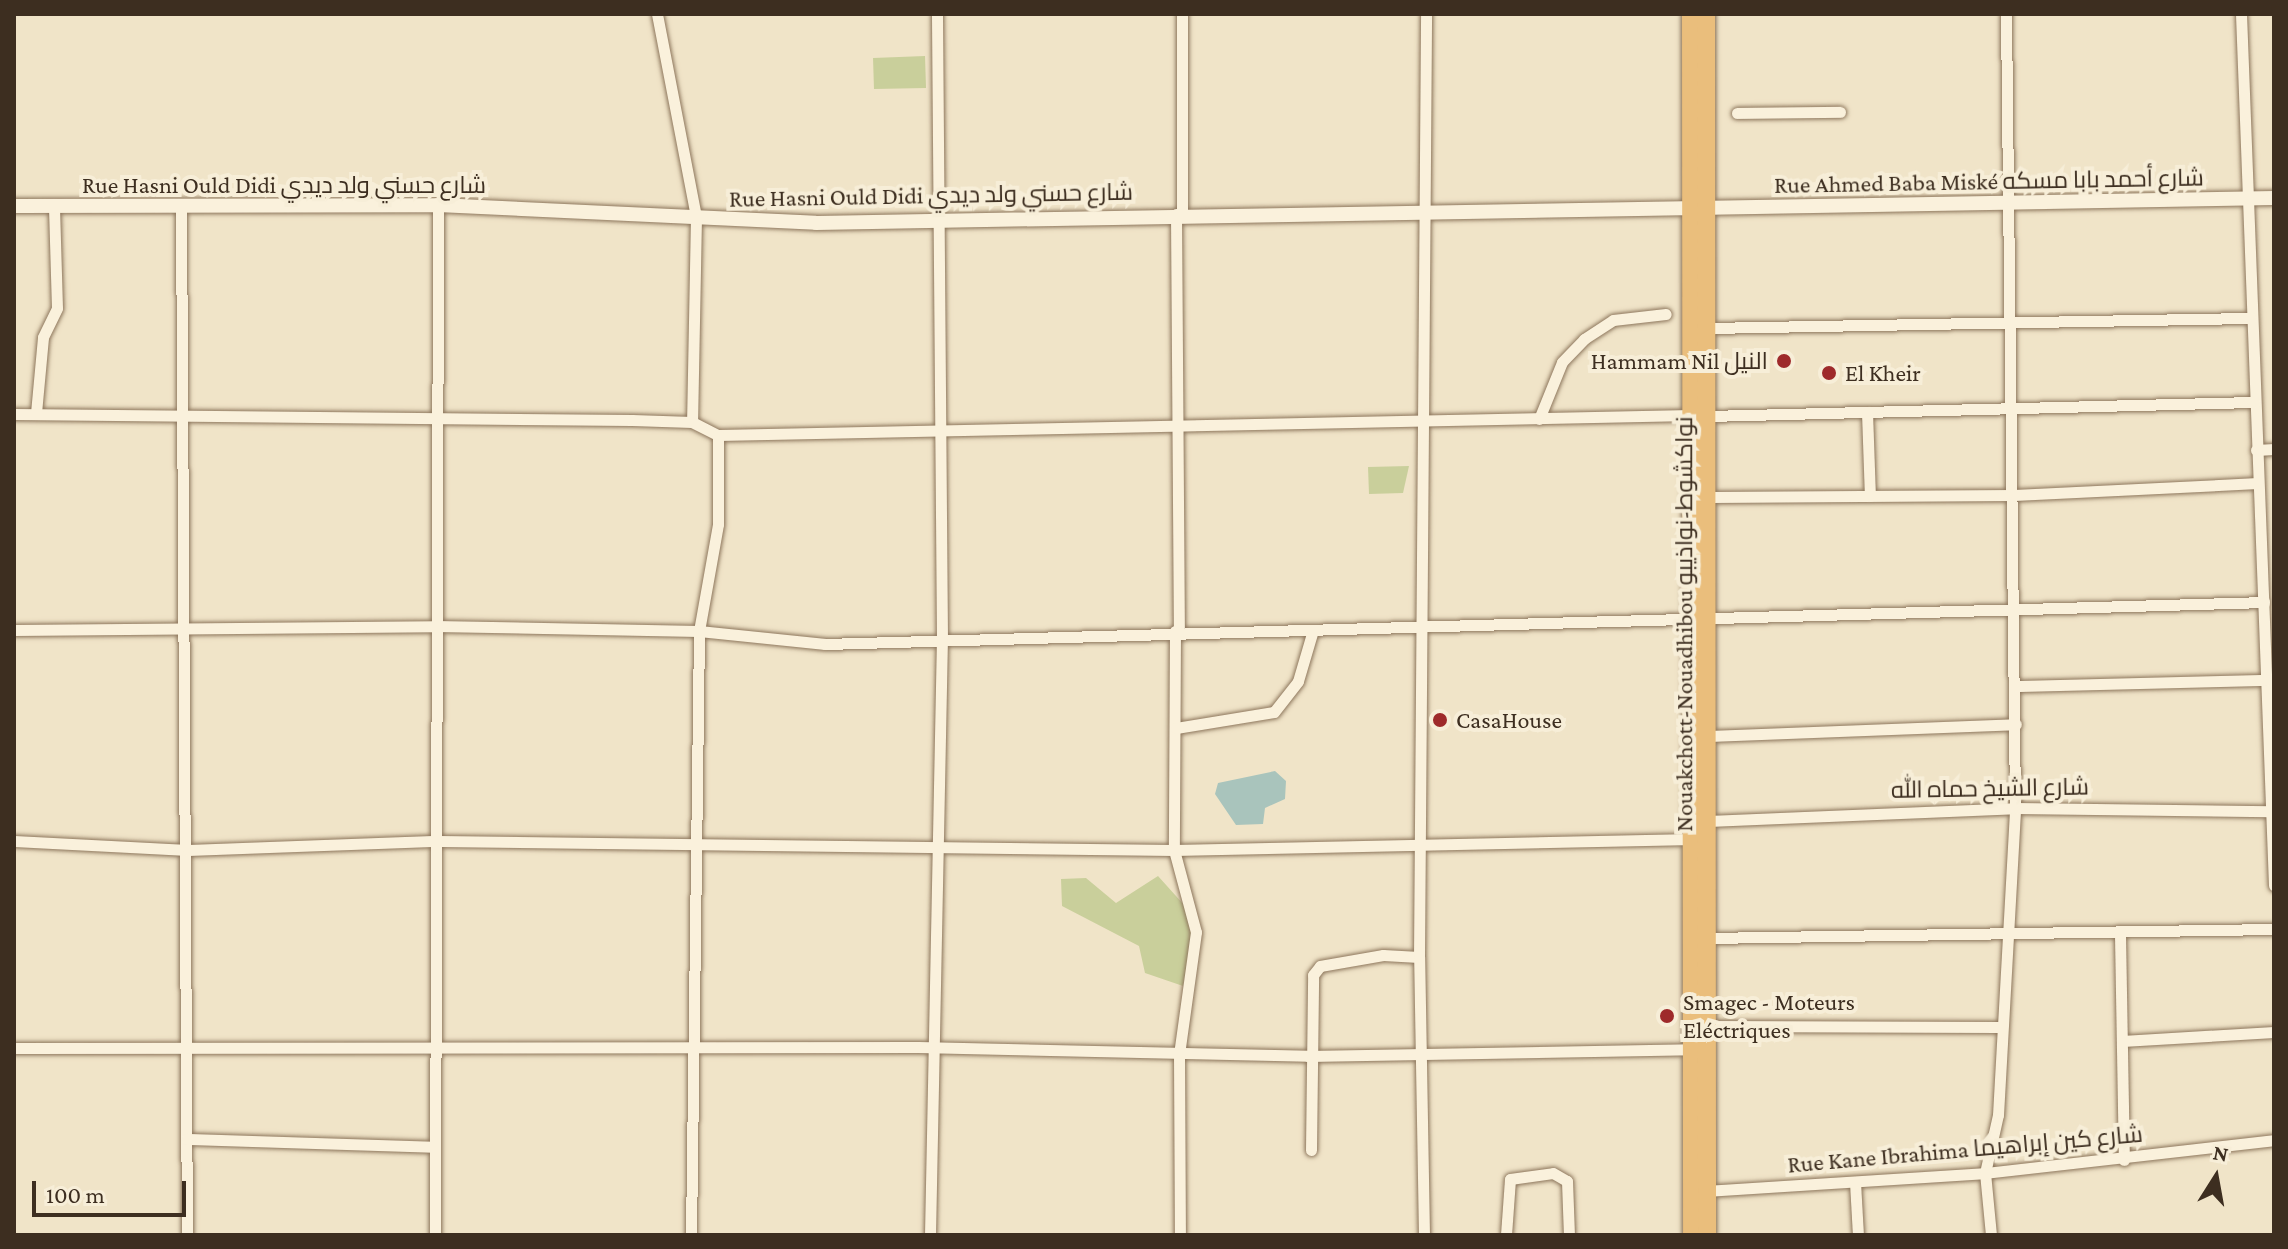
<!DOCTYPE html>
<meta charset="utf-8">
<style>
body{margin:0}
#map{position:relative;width:2288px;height:1249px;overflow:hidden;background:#f0e4c8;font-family:"Crimson Pro",Cairo,serif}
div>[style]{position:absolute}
.green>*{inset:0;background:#c9cf9b}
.water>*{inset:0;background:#a9c4bc}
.roads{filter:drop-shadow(0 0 2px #8d765c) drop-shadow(0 0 2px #8d765c)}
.minor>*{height:11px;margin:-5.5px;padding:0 5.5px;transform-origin:5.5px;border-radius:5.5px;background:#faf1dc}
.tertiary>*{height:14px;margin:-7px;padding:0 7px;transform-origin:7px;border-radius:7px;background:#faf1dc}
.trunk>*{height:18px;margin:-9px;padding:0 9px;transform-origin:9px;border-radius:9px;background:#eabe7c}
.dots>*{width:22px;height:22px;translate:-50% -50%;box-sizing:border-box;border:4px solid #f7eed8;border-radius:50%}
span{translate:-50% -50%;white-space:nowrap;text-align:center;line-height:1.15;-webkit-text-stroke:8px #f7eed8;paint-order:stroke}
.street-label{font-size:24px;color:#3d2e20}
.poi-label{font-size:24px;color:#3d2e20}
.right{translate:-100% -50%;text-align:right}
.left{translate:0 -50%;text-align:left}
.frame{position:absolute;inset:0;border:16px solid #3d2e20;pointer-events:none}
.north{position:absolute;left:2176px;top:1137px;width:80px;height:80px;-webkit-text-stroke:6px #f7eed8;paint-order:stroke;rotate:11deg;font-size:22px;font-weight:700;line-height:32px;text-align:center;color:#3d2e20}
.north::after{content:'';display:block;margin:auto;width:28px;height:36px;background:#3d2e20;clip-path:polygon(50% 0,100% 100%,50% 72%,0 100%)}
.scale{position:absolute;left:32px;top:1181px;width:154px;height:36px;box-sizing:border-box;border:4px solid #3d2e20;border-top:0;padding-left:10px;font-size:24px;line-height:28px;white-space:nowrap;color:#3d2e20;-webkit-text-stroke:6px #f7eed8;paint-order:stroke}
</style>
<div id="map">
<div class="green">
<i style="clip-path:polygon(925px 56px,926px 88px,874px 89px,873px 58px)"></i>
<i style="clip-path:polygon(1409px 466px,1403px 493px,1369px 494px,1368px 467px)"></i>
<i style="clip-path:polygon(1158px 876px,1185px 906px,1193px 934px,1183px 986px,1145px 973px,1139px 946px,1062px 906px,1061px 879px,1086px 878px,1116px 903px)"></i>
</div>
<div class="water">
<i style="clip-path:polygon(1275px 771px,1286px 781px,1285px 799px,1265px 808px,1263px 824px,1236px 825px,1215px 794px,1218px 783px)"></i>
</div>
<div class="roads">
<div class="minor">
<i style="left:657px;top:14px;width:207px;rotate:79.1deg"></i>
<i style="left:696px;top:217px;width:205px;rotate:91.1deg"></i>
<i style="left:1182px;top:14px;width:200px;rotate:90deg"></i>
<i style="left:2241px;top:14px;width:872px;rotate:87.83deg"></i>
<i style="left:1737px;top:113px;width:103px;rotate:-0.6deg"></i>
<i style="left:181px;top:205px;width:1030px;rotate:89.67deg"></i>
<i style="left:1176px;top:214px;width:416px;rotate:89.6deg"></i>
<i style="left:1708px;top:328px;width:543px;rotate:-1.06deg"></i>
<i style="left:1867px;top:412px;width:84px;rotate:88deg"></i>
<i style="left:36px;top:413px;width:76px;rotate:-84.7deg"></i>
<i style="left:43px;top:337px;width:32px;rotate:-64deg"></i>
<i style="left:57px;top:308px;width:102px;rotate:-91.7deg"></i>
<i style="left:14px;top:414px;width:618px;rotate:0.56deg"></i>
<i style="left:632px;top:420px;width:60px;rotate:1.9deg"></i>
<i style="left:692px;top:422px;width:29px;rotate:27deg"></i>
<i style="left:718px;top:435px;width:973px;rotate:-1.18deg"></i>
<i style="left:1708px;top:416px;width:547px;rotate:-1.47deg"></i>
<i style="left:1539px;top:419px;width:61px;rotate:-68deg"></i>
<i style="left:1562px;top:362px;width:32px;rotate:-46deg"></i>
<i style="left:1584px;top:339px;width:35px;rotate:-33deg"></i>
<i style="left:1613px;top:320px;width:53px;rotate:-6.5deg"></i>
<i style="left:2256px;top:450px;width:18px;rotate:-3deg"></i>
<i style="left:1710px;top:497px;width:304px;rotate:-0.4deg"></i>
<i style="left:2014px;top:495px;width:244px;rotate:-2.8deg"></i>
<i style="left:14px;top:630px;width:421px;rotate:-0.5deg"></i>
<i style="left:435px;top:626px;width:264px;rotate:1.1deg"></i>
<i style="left:699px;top:631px;width:127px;rotate:5.9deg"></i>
<i style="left:825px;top:644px;width:1440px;rotate:-1.67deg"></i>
<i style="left:1175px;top:631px;width:219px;rotate:90.3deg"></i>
<i style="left:1174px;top:850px;width:85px;rotate:75deg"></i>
<i style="left:1196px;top:932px;width:124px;rotate:97.9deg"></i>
<i style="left:1179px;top:1055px;width:180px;rotate:89.7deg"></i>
<i style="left:2015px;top:686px;width:250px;rotate:-1.4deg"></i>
<i style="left:1176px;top:728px;width:99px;rotate:-9.3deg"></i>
<i style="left:1274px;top:712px;width:39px;rotate:-52deg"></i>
<i style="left:1298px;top:681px;width:53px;rotate:-73.6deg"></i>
<i style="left:1708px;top:736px;width:308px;rotate:-2.2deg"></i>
<i style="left:1708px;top:821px;width:307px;rotate:-2.4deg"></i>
<i style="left:2015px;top:808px;width:256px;rotate:0.7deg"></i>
<i style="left:14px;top:841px;width:174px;rotate:3deg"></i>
<i style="left:188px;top:850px;width:251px;rotate:-2.1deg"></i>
<i style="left:439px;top:841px;width:735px;rotate:0.7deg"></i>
<i style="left:1174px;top:850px;width:520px;rotate:-1.21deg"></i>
<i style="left:2120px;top:935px;width:225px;rotate:89deg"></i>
<i style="left:1707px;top:938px;width:567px;rotate:-0.91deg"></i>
<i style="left:1707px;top:1026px;width:292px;rotate:0.2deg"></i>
<i style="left:2122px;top:1041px;width:152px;rotate:-3.4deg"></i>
<i style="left:14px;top:1048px;width:904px;rotate:-0.06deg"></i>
<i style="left:918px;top:1047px;width:390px;rotate:1.3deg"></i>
<i style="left:1308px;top:1056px;width:384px;rotate:-1deg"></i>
<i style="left:187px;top:1139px;width:248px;rotate:1.8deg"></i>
<i style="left:1311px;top:1150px;width:175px;rotate:-89.3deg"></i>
<i style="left:1313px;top:975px;width:11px;rotate:-52deg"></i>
<i style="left:1320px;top:966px;width:64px;rotate:-9.9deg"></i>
<i style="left:1383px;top:955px;width:36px;rotate:3deg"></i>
<i style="left:1855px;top:1182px;width:53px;rotate:86.8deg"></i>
<i style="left:1707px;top:1191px;width:279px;rotate:-3.7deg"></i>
<i style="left:1985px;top:1173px;width:291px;rotate:-6.5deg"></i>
<i style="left:435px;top:1235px;width:1030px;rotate:-89.83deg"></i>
<i style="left:691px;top:1235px;width:604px;rotate:-89.24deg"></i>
<i style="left:699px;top:631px;width:109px;rotate:-79.9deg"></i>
<i style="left:718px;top:524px;width:89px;rotate:-90deg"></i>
<i style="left:930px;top:1235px;width:596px;rotate:-88.85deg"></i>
<i style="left:942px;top:639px;width:625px;rotate:-90.46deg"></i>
<i style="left:1424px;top:1235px;width:278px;rotate:-91deg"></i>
<i style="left:1419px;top:957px;width:943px;rotate:-89.57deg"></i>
<i style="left:1506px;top:1235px;width:56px;rotate:-85.9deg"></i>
<i style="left:1510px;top:1179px;width:43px;rotate:-7.9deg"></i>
<i style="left:1553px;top:1173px;width:16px;rotate:30deg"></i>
<i style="left:1567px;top:1181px;width:54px;rotate:87.9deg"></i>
<i style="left:1991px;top:1235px;width:62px;rotate:-95.5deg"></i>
<i style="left:1985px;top:1173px;width:59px;rotate:-77.4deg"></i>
<i style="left:1998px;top:1115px;width:307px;rotate:-86.8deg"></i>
<i style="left:2015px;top:808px;width:794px;rotate:-90.65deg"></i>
</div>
<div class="tertiary">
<i style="left:14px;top:206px;width:424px;rotate:-0.1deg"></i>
<i style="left:438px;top:205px;width:378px;rotate:2.7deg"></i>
<i style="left:816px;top:223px;width:1458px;rotate:-0.98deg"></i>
</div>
<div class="trunk">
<i style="left:1691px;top:14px;width:1221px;rotate:89.95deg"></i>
<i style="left:1706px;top:14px;width:1221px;rotate:89.95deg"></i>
</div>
</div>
<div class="dots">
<i style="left:1784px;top:361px;background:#9e2a2b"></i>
<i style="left:1829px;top:373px;background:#9e2a2b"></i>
<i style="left:1440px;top:720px;background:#9e2a2b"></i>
<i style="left:1667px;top:1016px;background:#9e2a2b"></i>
</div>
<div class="street-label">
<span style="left:1989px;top:181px;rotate:-1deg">Rue Ahmed Baba Miské شارع أحمد بابا مسكه</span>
<span style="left:284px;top:185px">Rue Hasni Ould Didi شارع حسني ولد ديدي</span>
<span style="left:931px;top:195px;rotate:-1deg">Rue Hasni Ould Didi شارع حسني ولد ديدي</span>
<span style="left:1684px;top:624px;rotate:-90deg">Nouakchott-Nouadhibou نواكشوط-نواذيبو</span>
<span style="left:1990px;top:788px;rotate:-1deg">شارع الشيخ حماه الله</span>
<span style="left:1965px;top:1149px;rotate:-5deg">Rue Kane Ibrahima شارع كين إبراهيما</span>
</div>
<div class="poi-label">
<span class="right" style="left:1768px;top:361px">Hammam Nil النيل</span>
<span class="left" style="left:1845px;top:373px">El Kheir</span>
<span class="left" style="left:1456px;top:720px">CasaHouse</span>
<span class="left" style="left:1683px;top:1016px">Smagec - Moteurs<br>Eléctriques</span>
</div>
<div class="frame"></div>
<div class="north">N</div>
<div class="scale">100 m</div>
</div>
